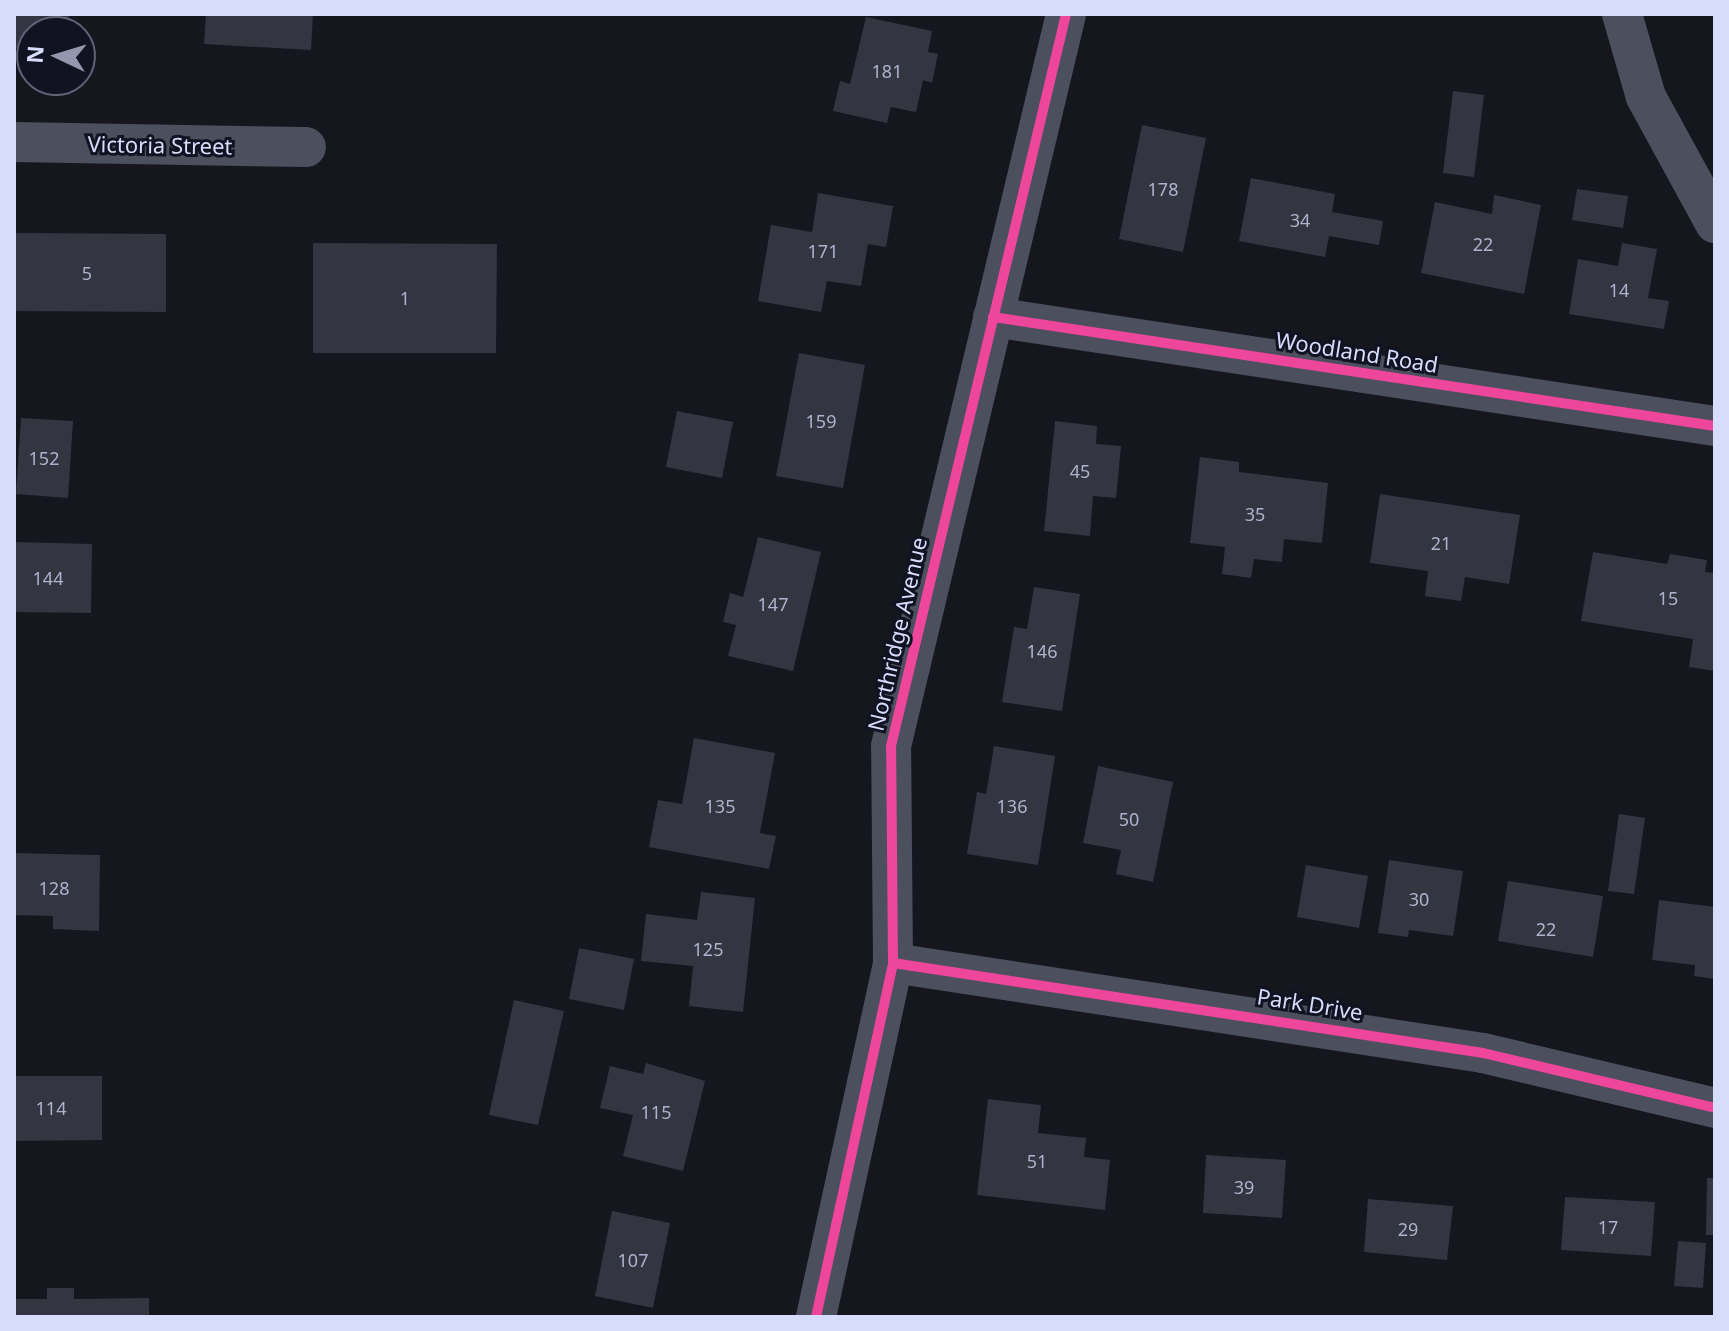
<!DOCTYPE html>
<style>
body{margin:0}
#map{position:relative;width:1729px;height:1331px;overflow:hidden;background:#15161e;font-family:"Noto Sans",sans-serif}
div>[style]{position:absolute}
.building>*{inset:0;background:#333540}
.minor>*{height:40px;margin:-20px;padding:0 20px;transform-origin:20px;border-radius:20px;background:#4b4f5e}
.cycleway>*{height:10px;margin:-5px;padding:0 5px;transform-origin:5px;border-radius:5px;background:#ed469a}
span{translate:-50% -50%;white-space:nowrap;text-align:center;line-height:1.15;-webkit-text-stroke:6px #111322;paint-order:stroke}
.number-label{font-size:18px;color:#aeb2cc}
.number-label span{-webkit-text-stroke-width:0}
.street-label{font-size:22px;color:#d7dcfa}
.frame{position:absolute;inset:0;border:16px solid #d7dcfa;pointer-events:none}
.north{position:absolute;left:16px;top:16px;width:80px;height:80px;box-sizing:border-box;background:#111322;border:2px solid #606378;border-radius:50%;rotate:274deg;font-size:22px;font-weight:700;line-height:32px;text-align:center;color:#d7dcfa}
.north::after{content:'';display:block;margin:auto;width:28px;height:36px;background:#9397ad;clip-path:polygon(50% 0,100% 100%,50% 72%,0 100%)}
</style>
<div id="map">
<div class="building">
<i style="clip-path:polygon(14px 14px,69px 14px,68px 32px,32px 32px,32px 48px,14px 48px)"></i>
<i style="clip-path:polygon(206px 14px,313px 14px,311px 50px,204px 44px)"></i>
<i style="clip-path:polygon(866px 17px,932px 31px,928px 52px,938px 54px,932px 83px,923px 80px,916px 112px,891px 107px,887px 123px,833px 111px,840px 81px,850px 84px)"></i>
<i style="clip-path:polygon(1453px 91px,1484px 95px,1474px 177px,1443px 173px)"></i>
<i style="clip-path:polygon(1142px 125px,1206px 138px,1183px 252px,1119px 239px)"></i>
<i style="clip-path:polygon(1251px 178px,1335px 194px,1332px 212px,1383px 221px,1379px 245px,1329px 236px,1325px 257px,1239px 241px)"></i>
<i style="clip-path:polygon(1577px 189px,1628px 196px,1623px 228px,1572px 220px)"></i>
<i style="clip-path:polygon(818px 193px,893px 206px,886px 247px,868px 244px,861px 286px,827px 281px,821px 312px,758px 301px,771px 225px,812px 232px)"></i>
<i style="clip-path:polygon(1494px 195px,1541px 205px,1524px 294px,1421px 273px,1435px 202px,1492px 214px)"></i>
<i style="clip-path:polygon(14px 233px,166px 234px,166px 312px,14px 311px)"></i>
<i style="clip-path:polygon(313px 243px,497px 244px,496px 353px,313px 353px)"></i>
<i style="clip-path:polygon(1622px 243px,1657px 249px,1648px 298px,1669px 301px,1664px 329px,1569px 314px,1578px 259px,1618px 266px)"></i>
<i style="clip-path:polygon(799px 353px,865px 365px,843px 488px,776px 476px)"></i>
<i style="clip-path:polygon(677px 411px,733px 422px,722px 478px,666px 467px)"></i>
<i style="clip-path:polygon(21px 418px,73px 421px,68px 498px,16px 494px)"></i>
<i style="clip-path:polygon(1055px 421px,1097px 426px,1096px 444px,1121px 446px,1116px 498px,1093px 496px,1090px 536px,1044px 531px)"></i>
<i style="clip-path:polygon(1200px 457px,1239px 462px,1239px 472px,1328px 483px,1322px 543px,1284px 539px,1282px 562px,1254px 559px,1251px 578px,1222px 574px,1225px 547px,1190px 543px)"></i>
<i style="clip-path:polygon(1380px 494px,1520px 515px,1509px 584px,1465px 577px,1461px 601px,1425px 596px,1428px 571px,1370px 563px)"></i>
<i style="clip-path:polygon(758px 537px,821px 552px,793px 671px,728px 656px,736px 625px,723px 622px,730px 593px,743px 597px)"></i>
<i style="clip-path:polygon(14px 542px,92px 544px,91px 613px,14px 612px)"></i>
<i style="clip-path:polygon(1593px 552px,1667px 564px,1670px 554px,1707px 560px,1705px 572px,1715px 573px,1715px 671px,1689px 667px,1693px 639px,1581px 621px)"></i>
<i style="clip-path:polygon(1034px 587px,1080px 594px,1062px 711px,1002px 702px,1014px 627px,1027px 629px)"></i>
<i style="clip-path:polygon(694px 738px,775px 753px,760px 833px,776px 836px,769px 869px,649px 847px,658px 800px,682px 804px)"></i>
<i style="clip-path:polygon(994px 746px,1055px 756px,1038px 865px,967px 854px,977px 792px,986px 794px)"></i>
<i style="clip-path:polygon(1098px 766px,1173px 782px,1153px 882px,1116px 874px,1121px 850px,1083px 843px)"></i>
<i style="clip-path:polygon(1619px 814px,1645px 818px,1634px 894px,1608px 891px)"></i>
<i style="clip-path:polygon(14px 853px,100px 855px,99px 931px,53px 929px,53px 916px,14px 915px)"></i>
<i style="clip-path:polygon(1389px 860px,1463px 871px,1453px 936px,1409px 930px,1408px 937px,1378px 933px)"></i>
<i style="clip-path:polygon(1306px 865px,1368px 876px,1359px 928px,1297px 917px)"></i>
<i style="clip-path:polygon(1508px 881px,1603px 896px,1593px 957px,1498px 941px)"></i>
<i style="clip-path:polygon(701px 892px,755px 898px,743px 1012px,689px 1006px,693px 966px,641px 961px,646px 914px,697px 920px)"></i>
<i style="clip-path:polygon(1659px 900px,1715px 907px,1715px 979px,1694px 976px,1695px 965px,1652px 960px)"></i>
<i style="clip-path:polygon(579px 948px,634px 959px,624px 1010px,569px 999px)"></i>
<i style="clip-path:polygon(514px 1000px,564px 1011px,538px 1125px,489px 1115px)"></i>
<i style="clip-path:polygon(646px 1063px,705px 1081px,683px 1171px,623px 1156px,633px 1115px,600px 1108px,610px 1066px,643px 1074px)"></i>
<i style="clip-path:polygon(14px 1076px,102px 1076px,102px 1140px,14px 1141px)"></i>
<i style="clip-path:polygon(988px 1099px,1041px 1105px,1038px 1133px,1086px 1138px,1084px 1157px,1110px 1160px,1105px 1210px,977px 1195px)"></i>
<i style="clip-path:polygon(1206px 1155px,1286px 1160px,1282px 1218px,1203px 1213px)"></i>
<i style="clip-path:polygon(1707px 1178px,1715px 1178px,1715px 1235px,1706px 1235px)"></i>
<i style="clip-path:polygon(1565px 1197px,1655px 1202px,1651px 1256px,1561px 1250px)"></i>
<i style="clip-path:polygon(1368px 1199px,1453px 1206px,1447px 1260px,1364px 1252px)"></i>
<i style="clip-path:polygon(612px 1211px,670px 1223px,653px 1308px,595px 1296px)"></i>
<i style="clip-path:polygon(1678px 1241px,1706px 1243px,1703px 1288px,1674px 1286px)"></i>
<i style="clip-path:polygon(47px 1288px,74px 1288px,74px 1299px,149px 1298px,149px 1317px,14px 1317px,14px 1299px,47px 1299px)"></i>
</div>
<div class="minor">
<i style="left:1622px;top:14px;width:86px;rotate:73.9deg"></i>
<i style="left:1646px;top:97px;width:144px;rotate:61.3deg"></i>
<i style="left:14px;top:142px;width:292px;rotate:1deg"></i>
<i style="left:993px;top:317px;width:730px;rotate:8.59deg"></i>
<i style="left:893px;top:963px;width:597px;rotate:8.67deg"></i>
<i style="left:1483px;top:1053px;width:238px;rotate:13.3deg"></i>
<i style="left:816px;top:1317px;width:362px;rotate:-77.7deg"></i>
<i style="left:893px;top:963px;width:217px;rotate:-90.5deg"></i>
<i style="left:891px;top:746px;width:753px;rotate:-76.55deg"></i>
</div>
<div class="cycleway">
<i style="left:993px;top:317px;width:730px;rotate:8.59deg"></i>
<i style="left:893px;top:963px;width:597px;rotate:8.67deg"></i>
<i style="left:1483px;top:1053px;width:238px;rotate:13.3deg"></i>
<i style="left:816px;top:1317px;width:362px;rotate:-77.7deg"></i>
<i style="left:893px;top:963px;width:217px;rotate:-90.5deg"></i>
<i style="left:891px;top:746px;width:753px;rotate:-76.55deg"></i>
</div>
<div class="number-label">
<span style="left:887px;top:71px">181</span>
<span style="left:1163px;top:189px">178</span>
<span style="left:1300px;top:220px">34</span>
<span style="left:1483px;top:244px">22</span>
<span style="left:823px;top:251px">171</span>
<span style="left:87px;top:273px">5</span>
<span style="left:1619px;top:290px">14</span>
<span style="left:405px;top:298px">1</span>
<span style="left:821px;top:421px">159</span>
<span style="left:44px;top:458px">152</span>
<span style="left:1080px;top:471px">45</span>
<span style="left:1255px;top:514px">35</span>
<span style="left:1441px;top:543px">21</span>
<span style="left:48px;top:578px">144</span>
<span style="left:1668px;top:598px">15</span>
<span style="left:773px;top:604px">147</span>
<span style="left:1042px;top:651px">146</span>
<span style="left:720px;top:806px">135</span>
<span style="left:1012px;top:806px">136</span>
<span style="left:1129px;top:819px">50</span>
<span style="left:54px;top:888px">128</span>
<span style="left:1419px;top:899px">30</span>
<span style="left:1546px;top:929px">22</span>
<span style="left:708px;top:949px">125</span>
<span style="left:51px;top:1108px">114</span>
<span style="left:656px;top:1112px">115</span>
<span style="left:1037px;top:1161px">51</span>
<span style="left:1244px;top:1187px">39</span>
<span style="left:1608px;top:1227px">17</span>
<span style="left:1408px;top:1229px">29</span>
<span style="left:633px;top:1260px">107</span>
</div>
<div class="street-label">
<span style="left:160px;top:145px;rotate:1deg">Victoria Street</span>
<span style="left:1357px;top:352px;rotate:9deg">Woodland Road</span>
<span style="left:897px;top:634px;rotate:-77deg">Northridge Avenue</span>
<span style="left:1310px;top:1004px;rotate:9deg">Park Drive</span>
</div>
<div class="frame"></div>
<div class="north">N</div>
</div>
